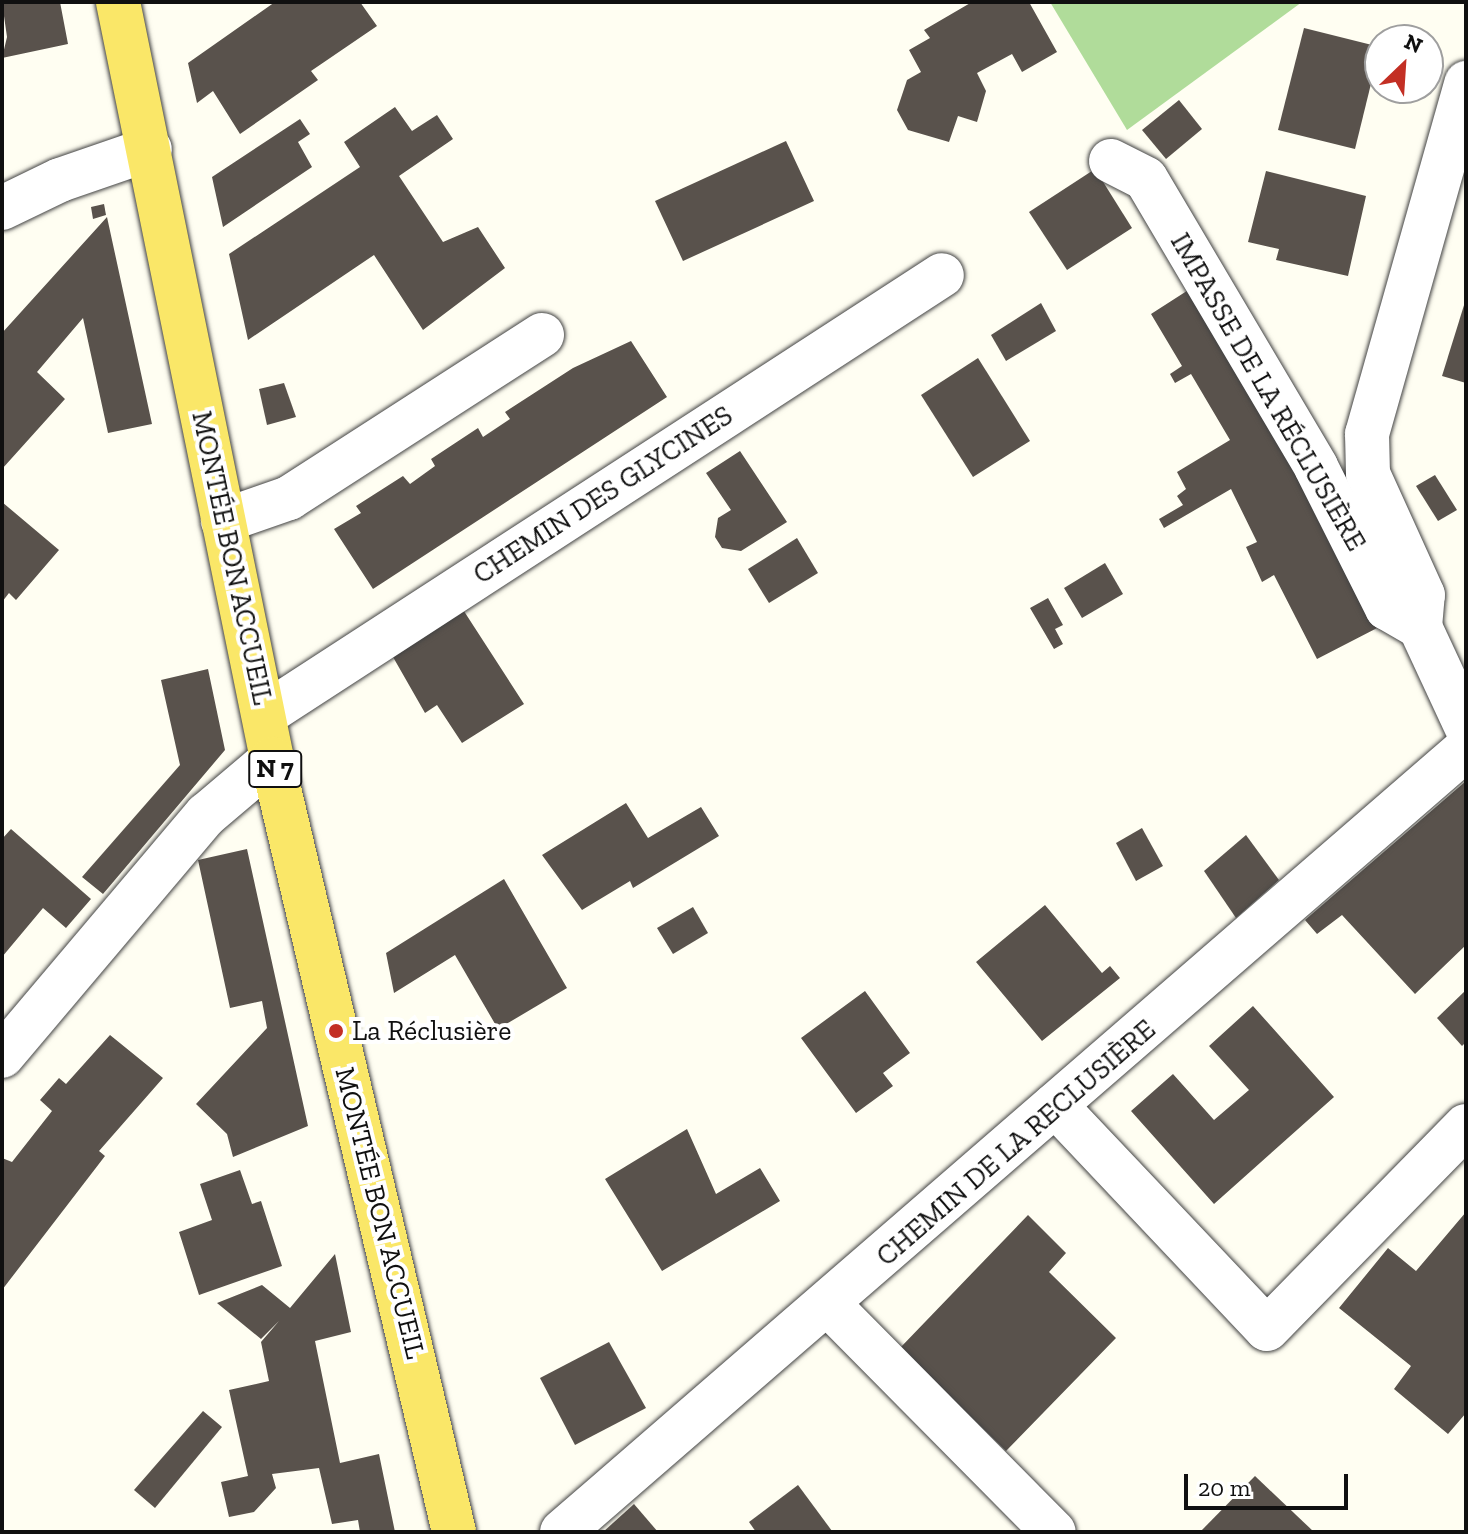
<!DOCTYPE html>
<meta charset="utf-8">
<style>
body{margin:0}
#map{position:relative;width:1468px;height:1534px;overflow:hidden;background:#fffef2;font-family:"Zilla Slab",serif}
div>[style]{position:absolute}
.forest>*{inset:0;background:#b0dc9a}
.building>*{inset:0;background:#59524c}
.roads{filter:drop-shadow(0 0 2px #434343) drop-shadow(0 0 2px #434343)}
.minor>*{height:44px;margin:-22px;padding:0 22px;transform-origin:22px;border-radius:22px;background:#fff}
.major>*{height:44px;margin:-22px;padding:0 22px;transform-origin:22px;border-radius:22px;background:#fae768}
.dots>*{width:22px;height:22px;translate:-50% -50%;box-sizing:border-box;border:4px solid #fff;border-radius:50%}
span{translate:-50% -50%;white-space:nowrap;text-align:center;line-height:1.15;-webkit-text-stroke:8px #fff;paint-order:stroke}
.shield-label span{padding:2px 6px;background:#fff;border:2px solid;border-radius:6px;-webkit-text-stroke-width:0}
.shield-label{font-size:26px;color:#101010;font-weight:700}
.street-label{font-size:28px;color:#101010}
.poi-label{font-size:28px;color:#101010}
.left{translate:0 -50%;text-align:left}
.frame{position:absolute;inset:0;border:4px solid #101010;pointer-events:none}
.north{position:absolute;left:1364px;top:24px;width:80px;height:80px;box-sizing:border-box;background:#fff;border:2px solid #9f9f9f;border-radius:50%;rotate:25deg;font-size:22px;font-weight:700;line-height:32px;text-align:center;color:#101010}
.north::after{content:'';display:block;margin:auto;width:28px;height:36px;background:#c32f24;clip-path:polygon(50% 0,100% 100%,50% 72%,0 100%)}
.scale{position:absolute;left:1184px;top:1474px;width:164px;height:36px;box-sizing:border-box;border:4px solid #101010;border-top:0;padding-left:10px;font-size:24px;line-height:28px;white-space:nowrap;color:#101010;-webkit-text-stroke:6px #fff;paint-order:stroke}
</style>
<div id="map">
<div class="forest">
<i style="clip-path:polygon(1050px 2px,1302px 2px,1127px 130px)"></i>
</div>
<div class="building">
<i style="clip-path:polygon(2px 2px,60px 2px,68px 44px,2px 58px,7px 37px)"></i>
<i style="clip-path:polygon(275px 2px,360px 2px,377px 26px,311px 71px,318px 80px,240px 134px,213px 91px,197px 103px,188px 63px)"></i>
<i style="clip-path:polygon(972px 2px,1029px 2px,1057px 52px,1022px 72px,1012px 54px,977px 73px,986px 91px,977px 122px,958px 116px,949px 142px,908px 130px,897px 110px,907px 80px,921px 72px,909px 50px,930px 38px,924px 30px)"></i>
<i style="clip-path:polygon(1304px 28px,1380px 47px,1355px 149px,1278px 130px)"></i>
<i style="clip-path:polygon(1179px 100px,1202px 129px,1166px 159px,1142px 130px)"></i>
<i style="clip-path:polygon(395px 107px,412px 131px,437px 115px,453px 139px,399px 176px,443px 242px,478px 227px,505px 268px,423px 330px,374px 255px,248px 340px,229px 254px,360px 167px,344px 142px)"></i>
<i style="clip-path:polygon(300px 119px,310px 134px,298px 142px,312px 167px,223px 227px,212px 177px)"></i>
<i style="clip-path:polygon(786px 141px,814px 201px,683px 261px,655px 201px)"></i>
<i style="clip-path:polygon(1095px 169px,1132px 228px,1067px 270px,1029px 212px)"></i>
<i style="clip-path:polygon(1266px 171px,1366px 196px,1348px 276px,1276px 260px,1279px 249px,1248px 242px)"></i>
<i style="clip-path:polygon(104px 204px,106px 215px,93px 219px,91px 207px)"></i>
<i style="clip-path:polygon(107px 217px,152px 424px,108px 433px,83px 318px,37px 372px,65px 399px,2px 469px,2px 333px)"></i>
<i style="clip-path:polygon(1193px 287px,1381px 626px,1317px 659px,1274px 575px,1262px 582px,1246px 547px,1257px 542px,1231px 489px,1164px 528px,1159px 519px,1183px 505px,1177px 496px,1186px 489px,1177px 472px,1230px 440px,1191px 374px,1175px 383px,1170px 374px,1182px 366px,1151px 314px)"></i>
<i style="clip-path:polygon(1465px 302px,1466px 302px,1466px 383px,1442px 376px)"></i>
<i style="clip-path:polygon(1041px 303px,1056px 331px,1006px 361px,991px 335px)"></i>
<i style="clip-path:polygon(631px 341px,667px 397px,373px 589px,334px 529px,361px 513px,356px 506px,403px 476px,410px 484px,435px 466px,431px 459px,478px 428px,483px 437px,510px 419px,505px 412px,573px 368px)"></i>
<i style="clip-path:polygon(978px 358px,1030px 441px,973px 477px,921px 395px)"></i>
<i style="clip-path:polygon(284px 383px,296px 417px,267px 425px,259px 389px)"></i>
<i style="clip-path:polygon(740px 451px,787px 522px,741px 551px,722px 548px,715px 537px,718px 518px,731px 510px,706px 473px)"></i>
<i style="clip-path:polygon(1435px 475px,1457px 510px,1438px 521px,1416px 486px)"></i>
<i style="clip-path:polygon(2px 502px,59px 550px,16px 600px,9px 593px,2px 602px)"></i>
<i style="clip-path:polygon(797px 538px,818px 573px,769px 603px,748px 569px)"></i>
<i style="clip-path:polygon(1105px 563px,1123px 594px,1082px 618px,1064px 588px)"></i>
<i style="clip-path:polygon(1048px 598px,1063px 625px,1055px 629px,1063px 644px,1054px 649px,1030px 608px)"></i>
<i style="clip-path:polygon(460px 605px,524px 704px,462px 743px,437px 705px,425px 713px,389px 650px)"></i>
<i style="clip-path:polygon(208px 669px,225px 750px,103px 894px,82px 877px,180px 765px,161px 680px)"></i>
<i style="clip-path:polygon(1466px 781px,1466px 945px,1415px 994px,1342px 915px,1317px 934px,1305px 920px)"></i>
<i style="clip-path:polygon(626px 803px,648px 838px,701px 807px,719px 836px,633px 888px,630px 881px,582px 910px,542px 855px)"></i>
<i style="clip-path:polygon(1142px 828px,1163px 866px,1136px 881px,1116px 843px)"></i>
<i style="clip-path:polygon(11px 829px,91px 899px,66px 928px,43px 908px,2px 957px,2px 839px)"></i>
<i style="clip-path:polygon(1246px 835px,1279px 880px,1236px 918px,1204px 871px)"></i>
<i style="clip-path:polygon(247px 849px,308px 1126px,233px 1157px,227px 1134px,196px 1104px,267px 1028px,262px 1001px,230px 1008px,198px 860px)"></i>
<i style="clip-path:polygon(504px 879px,567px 988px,498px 1029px,455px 955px,394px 993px,386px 953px)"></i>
<i style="clip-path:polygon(1045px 905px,1102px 973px,1110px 966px,1120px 978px,1042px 1041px,976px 962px)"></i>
<i style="clip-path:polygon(693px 907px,708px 933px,673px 954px,657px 928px)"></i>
<i style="clip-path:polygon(1466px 990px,1466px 1042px,1462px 1046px,1437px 1018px)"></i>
<i style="clip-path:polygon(865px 991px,910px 1053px,883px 1073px,893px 1086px,856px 1113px,801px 1038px)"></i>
<i style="clip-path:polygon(1253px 1006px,1334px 1097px,1214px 1204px,1131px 1111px,1173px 1074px,1214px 1120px,1249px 1090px,1209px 1046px)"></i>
<i style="clip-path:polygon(110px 1035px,163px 1078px,99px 1151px,105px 1156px,2px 1290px,2px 1158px,12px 1162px,52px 1111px,40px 1100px,59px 1078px,66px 1084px)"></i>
<i style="clip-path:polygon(687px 1129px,716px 1194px,760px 1168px,780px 1201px,662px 1271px,605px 1179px)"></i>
<i style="clip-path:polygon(240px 1170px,252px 1204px,261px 1201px,282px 1266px,199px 1295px,179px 1232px,212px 1220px,200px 1184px)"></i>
<i style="clip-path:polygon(1466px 1212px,1466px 1413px,1448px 1434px,1394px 1389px,1411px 1366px,1339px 1308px,1388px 1248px,1416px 1271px)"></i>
<i style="clip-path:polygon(1028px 1215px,1066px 1253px,1049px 1272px,1116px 1338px,1006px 1451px,900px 1348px)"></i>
<i style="clip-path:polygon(335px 1254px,351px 1332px,315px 1341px,340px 1463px,379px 1454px,395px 1532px,360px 1532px,358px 1520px,332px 1524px,319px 1468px,272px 1474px,276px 1488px,254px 1512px,229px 1517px,221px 1482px,248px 1476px,229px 1390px,269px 1381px,261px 1342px,279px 1321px,261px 1339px,217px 1303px,262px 1285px,290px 1308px)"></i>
<i style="clip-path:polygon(609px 1342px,646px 1408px,575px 1445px,540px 1378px)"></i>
<i style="clip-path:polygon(203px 1411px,222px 1427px,155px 1508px,134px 1490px)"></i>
<i style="clip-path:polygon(1255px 1476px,1314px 1532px,1200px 1532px)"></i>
<i style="clip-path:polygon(798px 1485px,832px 1531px,756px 1532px,749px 1522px)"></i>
<i style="clip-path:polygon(634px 1504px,658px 1532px,603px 1532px)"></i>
</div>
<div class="roads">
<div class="minor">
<i style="left:1111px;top:161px;width:39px;rotate:27deg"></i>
<i style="left:1146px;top:179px;width:334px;rotate:59.4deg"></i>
<i style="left:1316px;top:467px;width:158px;rotate:63.3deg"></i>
<i style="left:1387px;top:608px;width:38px;rotate:30deg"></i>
<i style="left:2px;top:208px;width:64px;rotate:-25.8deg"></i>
<i style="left:60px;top:180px;width:95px;rotate:-19deg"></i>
<i style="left:223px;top:521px;width:70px;rotate:-19.2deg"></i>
<i style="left:289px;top:498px;width:301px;rotate:-32.8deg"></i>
<i style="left:1420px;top:627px;width:32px;rotate:-85deg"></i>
<i style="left:1423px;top:595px;width:133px;rotate:-114.4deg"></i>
<i style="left:1368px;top:474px;width:40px;rotate:-91.4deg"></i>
<i style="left:1367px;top:434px;width:365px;rotate:-74.2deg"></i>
<i style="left:1420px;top:627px;width:109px;rotate:65.1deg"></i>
<i style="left:264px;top:715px;width:808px;rotate:-32.98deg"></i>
<i style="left:2px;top:1056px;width:316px;rotate:-49.8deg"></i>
<i style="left:206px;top:815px;width:87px;rotate:-40.3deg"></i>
<i style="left:1055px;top:1105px;width:308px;rotate:46.6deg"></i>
<i style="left:1267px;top:1329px;width:284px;rotate:-45.6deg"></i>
<i style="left:830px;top:1306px;width:318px;rotate:45.3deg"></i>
<i style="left:562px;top:1532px;width:1196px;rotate:-40.9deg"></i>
</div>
<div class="major">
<i style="left:118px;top:2px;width:773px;rotate:78.5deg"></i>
<i style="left:272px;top:759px;width:794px;rotate:76.75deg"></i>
</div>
</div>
<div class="dots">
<i style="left:336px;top:1031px;background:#c32f24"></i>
</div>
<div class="shield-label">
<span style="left:275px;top:769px">N 7</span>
</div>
<div class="street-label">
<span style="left:1268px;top:392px;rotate:60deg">IMPASSE DE LA RÉCLUSIÈRE</span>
<span style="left:603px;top:495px;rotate:-33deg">CHEMIN DES GLYCINES</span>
<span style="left:232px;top:558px;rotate:78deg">MONTÉE BON ACCUEIL</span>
<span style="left:1016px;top:1143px;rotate:-41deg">CHEMIN DE LA RECLUSIÈRE</span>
<span style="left:380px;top:1213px;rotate:76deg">MONTÉE BON ACCUEIL</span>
</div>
<div class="poi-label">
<span class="left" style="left:352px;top:1031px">La Réclusière</span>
</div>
<div class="frame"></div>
<div class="north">N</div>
<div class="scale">20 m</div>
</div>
